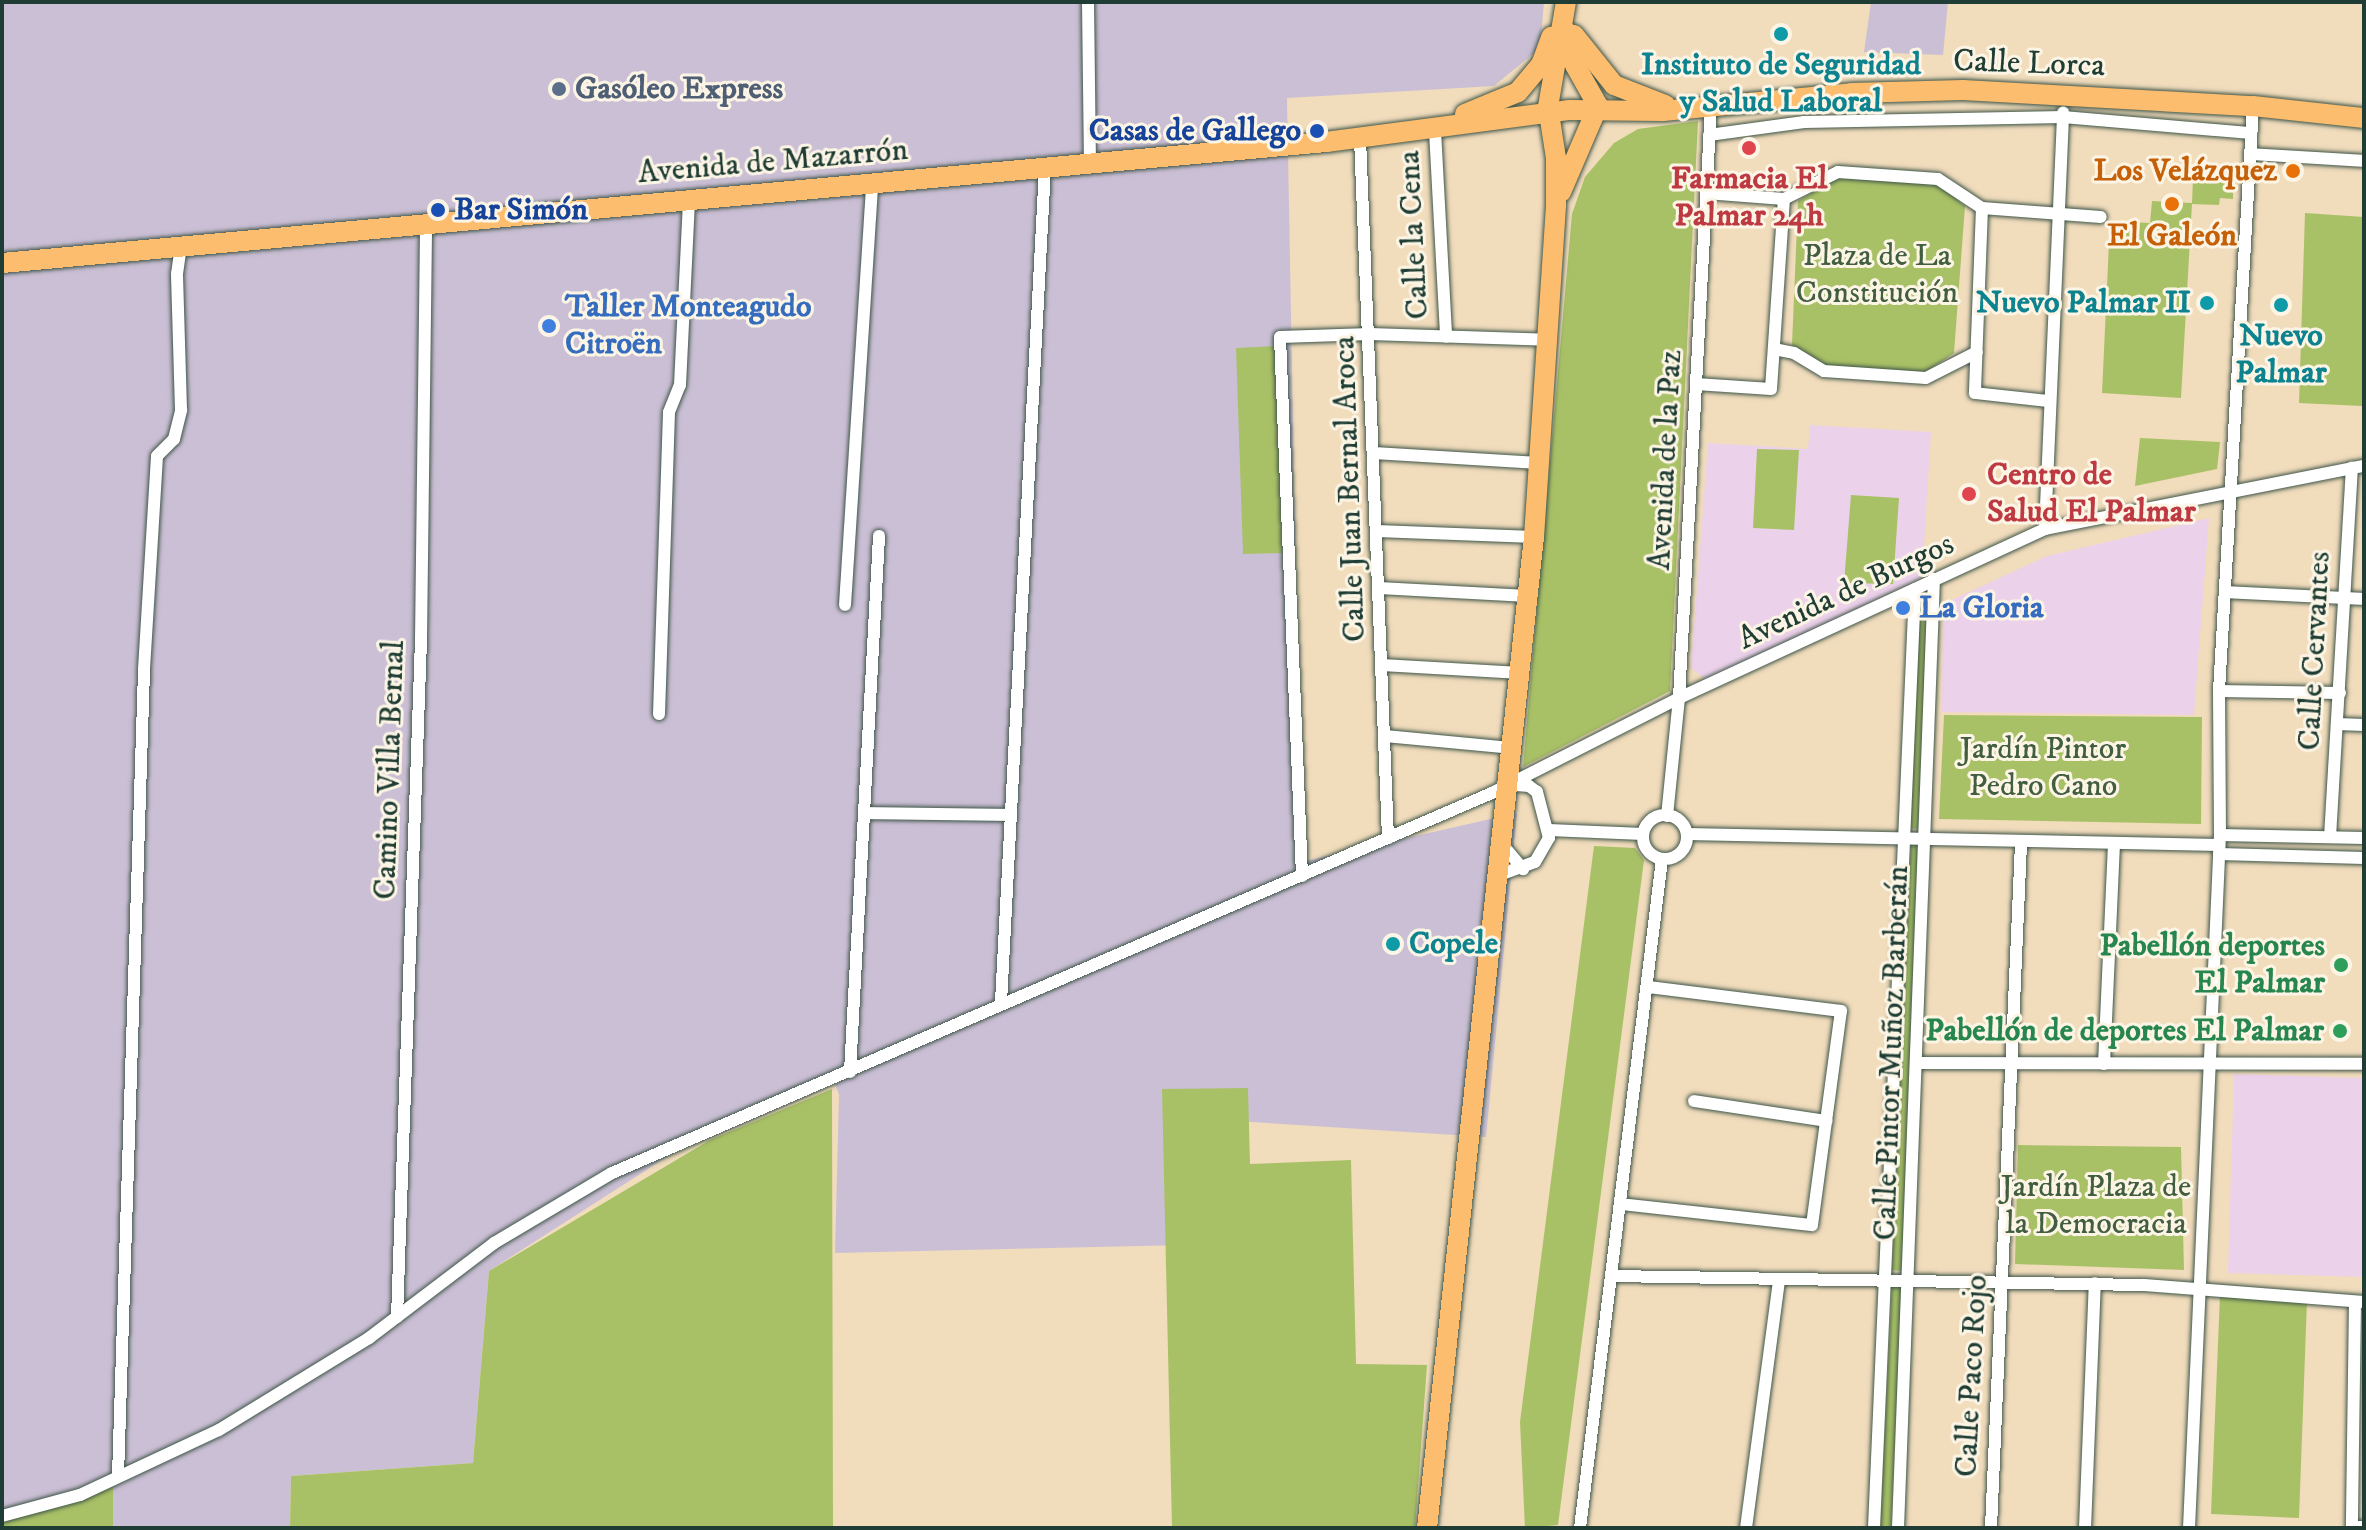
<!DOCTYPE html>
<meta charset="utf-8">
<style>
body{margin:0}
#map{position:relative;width:2366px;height:1530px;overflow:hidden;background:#f1dcbc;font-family:"IM FELL DW Pica",serif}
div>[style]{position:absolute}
.built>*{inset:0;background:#ecd1ea}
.industrial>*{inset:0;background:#cbbfd5}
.green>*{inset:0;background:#a9c166}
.roads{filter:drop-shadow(0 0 2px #3e5548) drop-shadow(0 0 2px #3e5548)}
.street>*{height:12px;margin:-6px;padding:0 6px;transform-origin:6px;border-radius:6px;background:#fff}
.street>.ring{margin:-6px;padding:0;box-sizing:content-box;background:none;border:12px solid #fff;border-radius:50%}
.primary>*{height:20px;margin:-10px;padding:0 10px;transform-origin:10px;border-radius:10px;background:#fcbd6f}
.dots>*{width:22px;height:22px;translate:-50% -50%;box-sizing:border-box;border:4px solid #fcf5e5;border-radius:50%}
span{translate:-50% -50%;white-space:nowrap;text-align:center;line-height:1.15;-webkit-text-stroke:6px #fcf5e5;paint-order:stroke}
.street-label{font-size:32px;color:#1f3d34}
.culture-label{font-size:32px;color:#0d838f;font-weight:700}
.right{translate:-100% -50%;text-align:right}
.left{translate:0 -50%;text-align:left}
.service-label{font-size:32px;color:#4e5e75;font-weight:700}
.transit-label{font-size:32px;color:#164399;font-weight:700}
.food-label{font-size:32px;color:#c56008;font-weight:700}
.health-label{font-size:32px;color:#be3a42;font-weight:700}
.park-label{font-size:32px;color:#425e40}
.shop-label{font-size:32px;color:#366cbe;font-weight:700}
.leisure-label{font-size:32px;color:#27864d;font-weight:700}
.frame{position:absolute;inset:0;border:4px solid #1f3d34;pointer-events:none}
</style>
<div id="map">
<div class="built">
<i style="clip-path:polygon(1810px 425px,1931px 432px,1922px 578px,1708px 681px,1691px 668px,1708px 443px,1808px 449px)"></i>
<i style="clip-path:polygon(2209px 518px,2194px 715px,1942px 712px,1943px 604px,2047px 556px)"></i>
<i style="clip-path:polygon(2234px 1074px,2364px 1078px,2364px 1277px,2228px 1273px)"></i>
</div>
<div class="industrial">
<i style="clip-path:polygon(2px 2px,1544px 2px,1540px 48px,1494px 86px,1287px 98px,1301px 862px,1517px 813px,1486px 1137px,1189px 1118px,1185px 1245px,835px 1253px,839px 1095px,834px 1080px,715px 1126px,489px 1271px,473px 1463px,291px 1476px,290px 1528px,113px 1528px,113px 1486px,2px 1516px)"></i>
<i style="clip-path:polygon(1871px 2px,1948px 2px,1943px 55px,1864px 52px)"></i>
</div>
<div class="green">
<i style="clip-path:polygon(1698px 121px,1670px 691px,1523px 767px,1572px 214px,1585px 177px,1614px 143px,1638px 129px)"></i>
<i style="clip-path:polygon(1838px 178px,1937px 184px,1965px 206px,1954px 353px,1923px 374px,1826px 366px,1792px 345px,1798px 201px)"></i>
<i style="clip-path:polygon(2193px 178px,2233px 181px,2233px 199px,2220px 198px,2219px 205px,2192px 204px,2181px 398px,2102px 393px,2110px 221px,2150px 223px,2152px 201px,2192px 203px)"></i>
<i style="clip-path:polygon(2305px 213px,2364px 217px,2362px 406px,2299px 403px)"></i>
<i style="clip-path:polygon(1276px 346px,1282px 553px,1243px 554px,1236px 348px)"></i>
<i style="clip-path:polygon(2140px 438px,2220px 442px,2217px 469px,2135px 486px)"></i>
<i style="clip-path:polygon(1757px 449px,1799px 450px,1794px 530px,1753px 528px)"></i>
<i style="clip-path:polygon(1851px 495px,1899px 498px,1893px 584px,1844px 583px)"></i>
<i style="clip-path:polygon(1930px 588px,1920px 829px,1909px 828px,1921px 593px)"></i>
<i style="clip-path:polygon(1944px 715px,2202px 717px,2201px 824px,1939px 819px)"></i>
<i style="clip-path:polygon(1919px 842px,1903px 1271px,1892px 1270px,1911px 843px)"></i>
<i style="clip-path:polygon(1594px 846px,1635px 848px,1644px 860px,1558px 1525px,1525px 1528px,1520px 1422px)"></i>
<i style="clip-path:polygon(1248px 1088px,1250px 1164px,1351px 1160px,1356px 1364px,1427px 1365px,1415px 1528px,1172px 1528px,1162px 1089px)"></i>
<i style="clip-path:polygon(832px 1089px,833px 1528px,290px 1528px,291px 1476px,473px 1463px,489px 1271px,710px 1140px)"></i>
<i style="clip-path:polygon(2018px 1145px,2181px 1147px,2184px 1270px,2015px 1264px)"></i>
<i style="clip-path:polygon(1892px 1285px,1902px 1285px,1891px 1528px,1880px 1528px)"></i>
<i style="clip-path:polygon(2220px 1295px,2307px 1300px,2299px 1518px,2211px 1514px)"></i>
<i style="clip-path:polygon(113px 1485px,113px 1528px,2px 1528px,2px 1517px)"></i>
</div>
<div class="roads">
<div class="street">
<i style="left:1088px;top:2px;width:161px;rotate:89.3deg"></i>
<i style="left:1435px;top:131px;width:206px;rotate:86.9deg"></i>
<i style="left:1709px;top:135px;width:96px;rotate:-7.8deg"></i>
<i style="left:1804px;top:122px;width:259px;rotate:-1.1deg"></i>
<i style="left:2063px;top:117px;width:189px;rotate:4.9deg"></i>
<i style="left:1360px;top:138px;width:701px;rotate:87.71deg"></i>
<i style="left:2250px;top:154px;width:114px;rotate:3.5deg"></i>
<i style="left:1706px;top:193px;width:78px;rotate:4.4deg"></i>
<i style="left:1784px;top:199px;width:60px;rotate:-26.6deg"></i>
<i style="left:1838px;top:172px;width:100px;rotate:4deg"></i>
<i style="left:1938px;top:179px;width:53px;rotate:33.4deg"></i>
<i style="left:1982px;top:208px;width:119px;rotate:4.3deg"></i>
<i style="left:1982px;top:208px;width:185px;rotate:92.2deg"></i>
<i style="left:1975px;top:393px;width:72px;rotate:6.3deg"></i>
<i style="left:1774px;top:349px;width:20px;rotate:11deg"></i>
<i style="left:1794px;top:353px;width:35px;rotate:31deg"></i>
<i style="left:1824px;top:371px;width:102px;rotate:3.9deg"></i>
<i style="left:1926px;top:378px;width:57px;rotate:-27deg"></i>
<i style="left:1696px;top:384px;width:75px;rotate:3.8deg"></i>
<i style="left:1771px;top:389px;width:190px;rotate:-86.1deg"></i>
<i style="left:1374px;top:453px;width:165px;rotate:3.5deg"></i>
<i style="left:2045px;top:529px;width:417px;rotate:-87.5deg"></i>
<i style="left:1377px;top:531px;width:157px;rotate:2.2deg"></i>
<i style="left:1379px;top:588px;width:149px;rotate:3.1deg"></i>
<i style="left:2225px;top:592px;width:139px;rotate:2.9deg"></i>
<i style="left:845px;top:605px;width:423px;rotate:-86.3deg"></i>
<i style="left:1382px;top:665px;width:139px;rotate:3.3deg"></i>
<i style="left:2219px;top:691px;width:121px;rotate:0.9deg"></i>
<i style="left:659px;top:714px;width:302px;rotate:-88.1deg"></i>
<i style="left:669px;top:412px;width:29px;rotate:-68deg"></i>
<i style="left:680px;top:385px;width:185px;rotate:-87.2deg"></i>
<i style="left:2337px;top:724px;width:27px;rotate:2deg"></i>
<i style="left:1385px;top:736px;width:129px;rotate:5.4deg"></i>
<i style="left:866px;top:813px;width:142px;rotate:0.8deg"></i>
<i class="ring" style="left:1643px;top:815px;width:32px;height:32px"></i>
<i style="left:1667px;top:816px;width:119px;rotate:-84.2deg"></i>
<i style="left:1679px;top:698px;width:592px;rotate:-86.9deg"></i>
<i style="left:1549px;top:830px;width:94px;rotate:2.4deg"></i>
<i style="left:1687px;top:834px;width:532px;rotate:1.18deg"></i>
<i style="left:2220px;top:835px;width:144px;rotate:1.2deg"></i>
<i style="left:2330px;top:837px;width:370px;rotate:-86.6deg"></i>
<i style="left:1502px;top:844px;width:33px;rotate:50deg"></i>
<i style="left:2219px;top:854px;width:145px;rotate:1.6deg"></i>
<i style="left:1499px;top:875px;width:38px;rotate:-20deg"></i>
<i style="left:1535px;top:862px;width:28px;rotate:-60deg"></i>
<i style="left:1549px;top:838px;width:48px;rotate:-104.6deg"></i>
<i style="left:1537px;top:792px;width:10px;rotate:-143deg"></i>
<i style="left:1529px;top:786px;width:16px;rotate:-176deg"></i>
<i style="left:1302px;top:876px;width:539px;rotate:-92.34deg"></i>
<i style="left:1280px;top:337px;width:90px;rotate:-1.9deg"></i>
<i style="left:1370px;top:334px;width:177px;rotate:1.9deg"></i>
<i style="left:1001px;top:1002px;width:836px;rotate:-86.98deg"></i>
<i style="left:1916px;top:1063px;width:448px;rotate:0.1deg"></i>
<i style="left:2104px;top:1064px;width:220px;rotate:-87.4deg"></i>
<i style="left:850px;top:1072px;width:537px;rotate:-86.9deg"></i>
<i style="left:1694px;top:1101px;width:134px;rotate:8.6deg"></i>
<i style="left:1621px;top:1204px;width:192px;rotate:6.3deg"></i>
<i style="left:1812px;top:1225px;width:216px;rotate:-82.3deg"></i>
<i style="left:1841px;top:1011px;width:194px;rotate:-172.9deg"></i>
<i style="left:1611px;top:1276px;width:533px;rotate:0.97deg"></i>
<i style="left:2144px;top:1285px;width:221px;rotate:4.4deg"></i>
<i style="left:2355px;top:1302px;width:225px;rotate:90.8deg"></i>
<i style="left:2352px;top:1527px;width:12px"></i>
<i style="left:397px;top:1317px;width:677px;rotate:-87.97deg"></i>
<i style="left:421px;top:640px;width:416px;rotate:-89.3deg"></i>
<i style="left:118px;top:1476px;width:807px;rotate:-88.15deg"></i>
<i style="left:144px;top:669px;width:213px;rotate:-86.5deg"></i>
<i style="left:157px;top:456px;width:24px;rotate:-45deg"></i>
<i style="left:174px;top:439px;width:30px;rotate:-76deg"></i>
<i style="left:181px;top:410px;width:136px;rotate:-91.7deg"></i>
<i style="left:177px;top:274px;width:27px;rotate:-82deg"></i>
<i style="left:2px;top:1516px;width:81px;rotate:-15.1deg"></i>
<i style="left:80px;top:1495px;width:153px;rotate:-25.1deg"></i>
<i style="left:219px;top:1430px;width:176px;rotate:-31.5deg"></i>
<i style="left:369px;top:1338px;width:157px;rotate:-37.2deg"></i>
<i style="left:494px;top:1243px;width:137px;rotate:-30.7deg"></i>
<i style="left:612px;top:1173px;width:959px;rotate:-23.36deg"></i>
<i style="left:1492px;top:793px;width:210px;rotate:-26.9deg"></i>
<i style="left:1679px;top:698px;width:403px;rotate:-24.8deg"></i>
<i style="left:2045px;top:529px;width:325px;rotate:-11.2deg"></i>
<i style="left:1580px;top:1528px;width:674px;rotate:-83.01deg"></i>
<i style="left:1746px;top:1528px;width:250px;rotate:-82.4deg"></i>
<i style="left:1874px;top:1528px;width:940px;rotate:-87.5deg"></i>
<i style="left:1898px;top:1528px;width:950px;rotate:-87.83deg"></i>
<i style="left:1991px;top:1528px;width:686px;rotate:-87.49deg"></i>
<i style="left:2085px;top:1528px;width:245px;rotate:-87.7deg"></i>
<i style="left:2189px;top:1528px;width:694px;rotate:-87.44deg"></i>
<i style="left:2220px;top:835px;width:144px;rotate:-90.4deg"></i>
<i style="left:2219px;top:691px;width:586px;rotate:-86.67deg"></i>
</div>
<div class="primary">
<i style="left:1574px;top:35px;width:64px;rotate:51.3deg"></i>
<i style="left:1614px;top:85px;width:55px;rotate:21.4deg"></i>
<i style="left:1465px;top:114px;width:57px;rotate:-22.5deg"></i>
<i style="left:1518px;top:92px;width:35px;rotate:-50deg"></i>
<i style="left:1541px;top:65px;width:30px;rotate:-70deg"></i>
<i style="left:1561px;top:192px;width:94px;rotate:-66.7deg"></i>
<i style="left:1598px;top:106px;width:47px;rotate:-119.3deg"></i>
<i style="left:1575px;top:65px;width:34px;rotate:-104deg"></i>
<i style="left:2px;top:263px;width:1330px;rotate:-5.22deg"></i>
<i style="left:1326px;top:142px;width:246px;rotate:-7.5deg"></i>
<i style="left:1570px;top:110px;width:93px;rotate:0.6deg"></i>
<i style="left:1663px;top:111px;width:190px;rotate:-5.4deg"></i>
<i style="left:1852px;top:93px;width:111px;rotate:-1.5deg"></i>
<i style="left:1963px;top:90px;width:290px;rotate:3.2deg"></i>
<i style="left:2253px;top:106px;width:112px;rotate:6.2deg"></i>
<i style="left:1427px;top:1528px;width:997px;rotate:-83.84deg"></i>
<i style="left:1534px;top:537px;width:333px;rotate:-86.2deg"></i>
<i style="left:1556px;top:205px;width:47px;rotate:-90deg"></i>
<i style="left:1556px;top:158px;width:52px;rotate:-98.9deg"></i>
<i style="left:1548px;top:107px;width:107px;rotate:-80.3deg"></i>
</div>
</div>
<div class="dots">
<i style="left:1781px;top:34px;background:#0f9aa8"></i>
<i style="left:559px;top:89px;background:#5c6f8a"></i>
<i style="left:1317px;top:131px;background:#1a4fb4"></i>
<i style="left:1749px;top:148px;background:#e0444e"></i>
<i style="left:2293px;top:171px;background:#e8710a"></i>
<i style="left:2172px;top:204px;background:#e8710a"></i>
<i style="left:438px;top:210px;background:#1a4fb4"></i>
<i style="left:2207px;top:303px;background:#0f9aa8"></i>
<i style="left:2281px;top:305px;background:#0f9aa8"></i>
<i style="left:549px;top:326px;background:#3f7fe0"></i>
<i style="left:1969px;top:494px;background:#e0444e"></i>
<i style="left:1903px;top:608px;background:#3f7fe0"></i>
<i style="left:1393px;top:944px;background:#0f9aa8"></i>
<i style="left:2341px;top:965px;background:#2e9e5b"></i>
<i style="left:2340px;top:1031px;background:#2e9e5b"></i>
</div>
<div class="street-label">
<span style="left:2029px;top:64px;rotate:2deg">Calle Lorca</span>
<span style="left:773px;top:162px;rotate:-5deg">Avenida de Mazarrón</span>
<span style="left:1414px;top:235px;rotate:-93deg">Calle la Cena</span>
<span style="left:1666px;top:460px;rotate:-87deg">Avenida de la Paz</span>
<span style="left:1350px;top:489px;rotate:-92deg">Calle Juan Bernal Aroca</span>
<span style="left:1846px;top:592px;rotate:-25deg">Avenida de Burgos</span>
<span style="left:2315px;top:651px;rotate:-87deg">Calle Cervantes</span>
<span style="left:390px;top:770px;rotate:-88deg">Camino Villa Bernal</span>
<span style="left:1892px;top:1053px;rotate:-88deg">Calle Pintor Muñoz Barberán</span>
<span style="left:1972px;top:1376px;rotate:-87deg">Calle Paco Rojo</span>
</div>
<div class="culture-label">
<span style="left:1781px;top:84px">Instituto de Seguridad<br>y Salud Laboral</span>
<span class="right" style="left:2191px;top:303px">Nuevo Palmar II</span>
<span style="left:2281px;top:355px">Nuevo<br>Palmar</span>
<span class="left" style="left:1409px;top:944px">Copele</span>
</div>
<div class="service-label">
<span class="left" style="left:575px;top:89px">Gasóleo Express</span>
</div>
<div class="transit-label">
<span class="right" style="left:1301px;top:131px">Casas de Gallego</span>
<span class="left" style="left:454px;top:210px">Bar Simón</span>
</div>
<div class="food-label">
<span class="right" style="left:2277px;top:171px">Los Velázquez</span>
<span style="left:2172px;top:236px">El Galeón</span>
</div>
<div class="health-label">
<span style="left:1749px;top:198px">Farmacia El<br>Palmar 24h</span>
<span class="left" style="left:1987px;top:494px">Centro de<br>Salud El Palmar</span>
</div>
<div class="park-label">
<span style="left:1877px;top:275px">Plaza de La<br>Constitución</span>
<span style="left:2043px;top:768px">Jardín Pintor<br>Pedro Cano</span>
<span style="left:2096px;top:1206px">Jardín Plaza de<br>la Democracia</span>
</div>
<div class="shop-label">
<span class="left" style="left:565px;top:326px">Taller Monteagudo<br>Citroën</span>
<span class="left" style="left:1919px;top:608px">La Gloria</span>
</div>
<div class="leisure-label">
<span class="right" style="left:2325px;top:965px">Pabellón deportes<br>El Palmar</span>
<span class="right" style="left:2324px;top:1031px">Pabellón de deportes El Palmar</span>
</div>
<div class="frame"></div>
</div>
